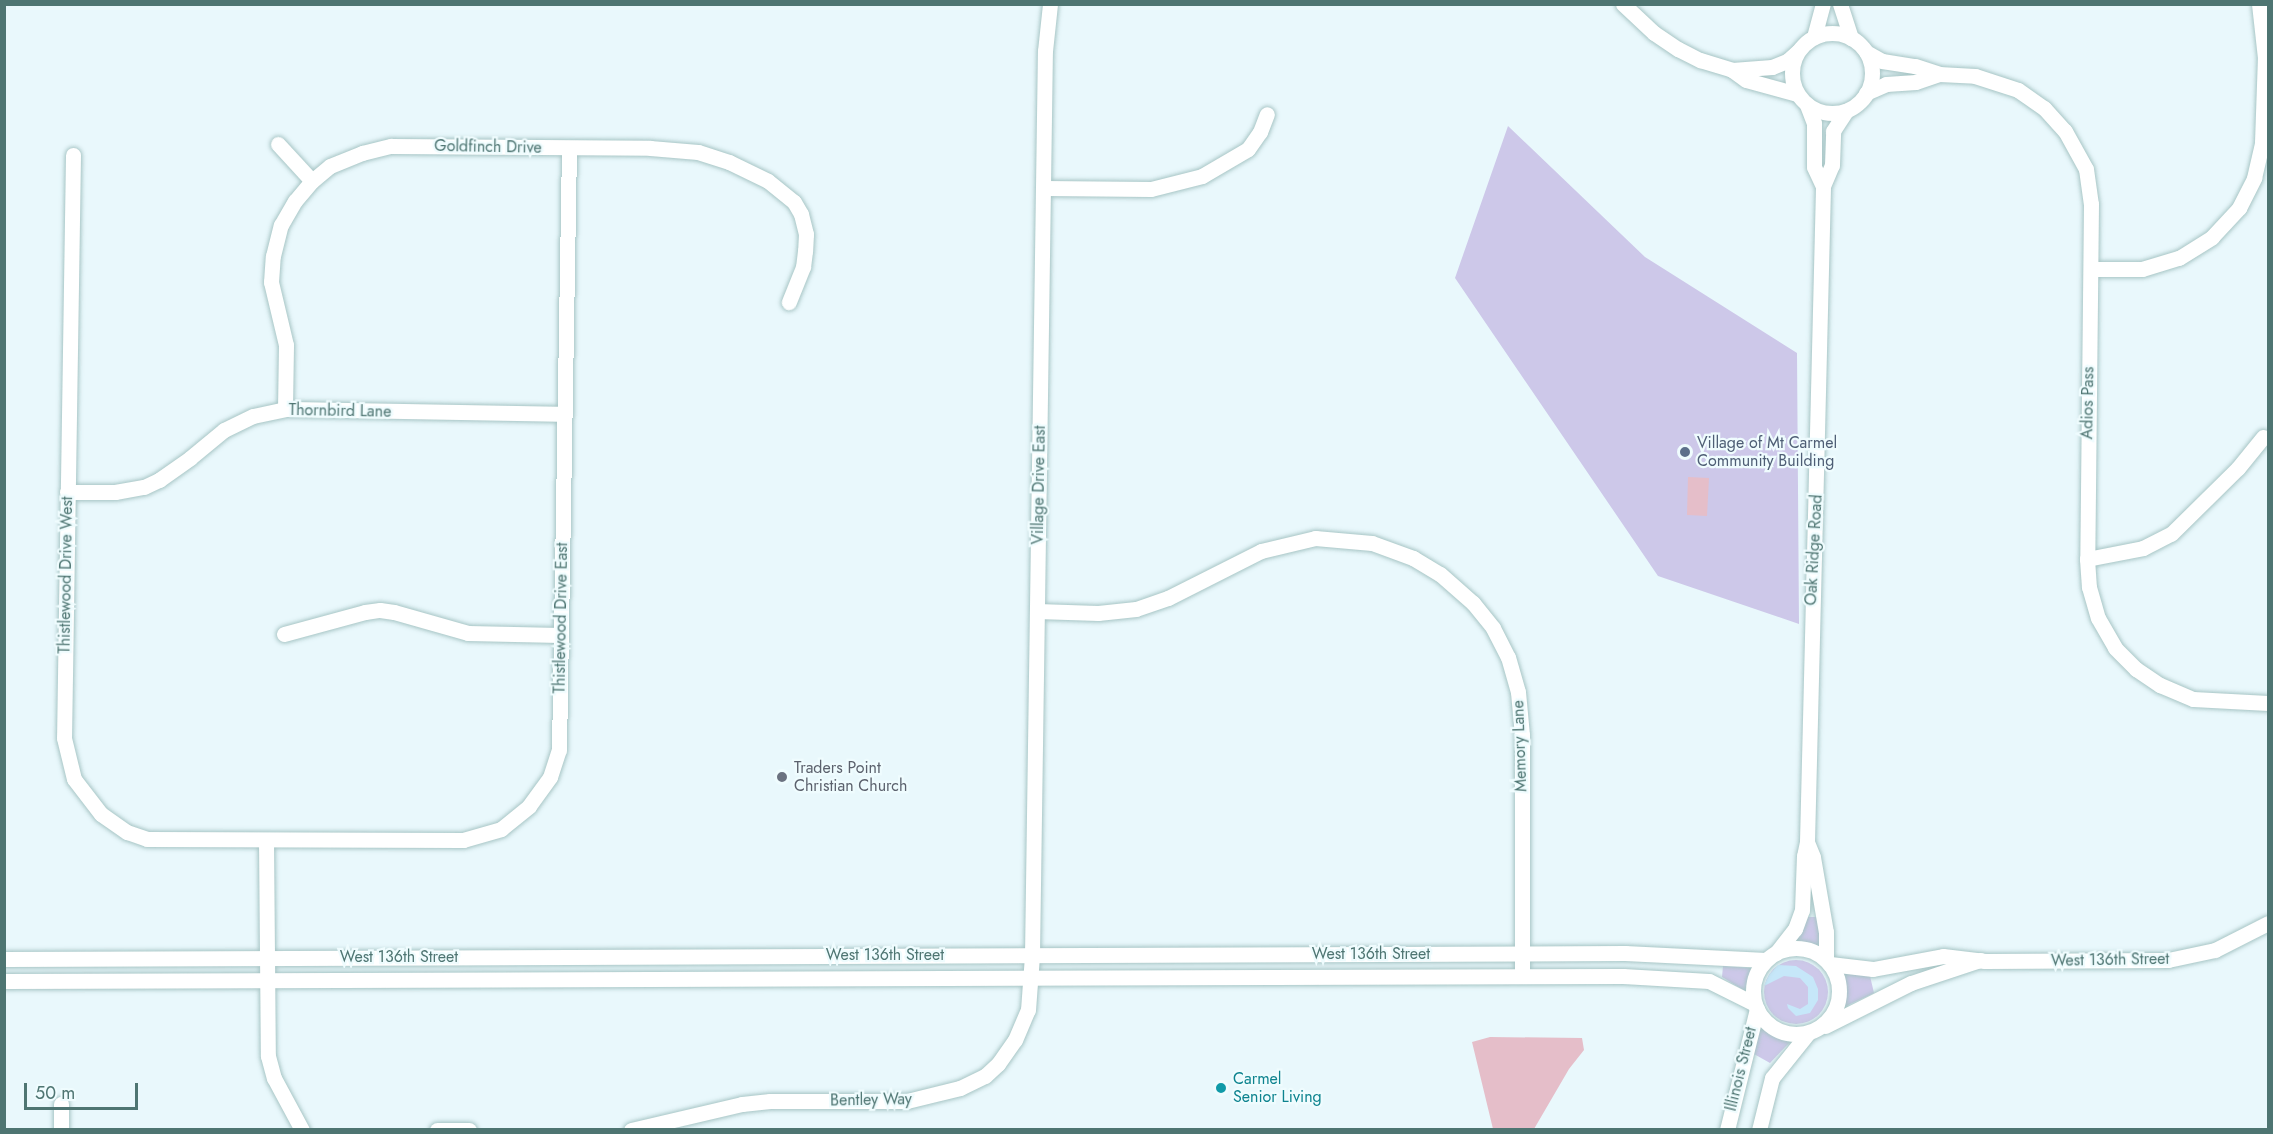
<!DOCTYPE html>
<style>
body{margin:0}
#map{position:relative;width:2273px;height:1134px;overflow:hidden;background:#e9f8fc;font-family:Jost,sans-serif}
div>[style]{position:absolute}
.green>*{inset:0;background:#cdc8e9}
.round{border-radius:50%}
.sand>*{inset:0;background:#c6e7f9}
.water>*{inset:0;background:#e5bec9}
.roads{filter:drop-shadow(0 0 2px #a7c5c5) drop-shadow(0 0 2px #a7c5c5)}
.minor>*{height:15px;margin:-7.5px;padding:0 7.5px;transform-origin:7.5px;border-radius:7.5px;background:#fff}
.minor>.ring{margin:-7.5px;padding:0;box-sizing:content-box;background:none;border:15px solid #fff;border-radius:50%}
.dots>*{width:16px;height:16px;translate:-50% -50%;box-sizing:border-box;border:3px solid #effcfe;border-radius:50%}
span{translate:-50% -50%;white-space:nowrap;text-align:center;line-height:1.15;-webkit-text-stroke:4.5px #effcfe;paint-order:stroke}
.street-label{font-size:16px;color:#4e7572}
.service-label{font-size:16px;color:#4e5e75}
.left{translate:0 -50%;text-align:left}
.worship-label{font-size:16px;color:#5b616d}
.culture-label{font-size:16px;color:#0d838f}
.frame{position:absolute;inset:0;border:6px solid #4e7572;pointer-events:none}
.scale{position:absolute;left:24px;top:1083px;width:114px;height:27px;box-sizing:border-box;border:3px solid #4e7572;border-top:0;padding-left:8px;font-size:18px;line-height:21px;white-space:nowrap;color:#4e7572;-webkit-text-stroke:4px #effcfe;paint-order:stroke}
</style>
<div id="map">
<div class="green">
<i style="clip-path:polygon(1508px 126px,1645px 257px,1797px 353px,1799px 624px,1658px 576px,1455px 278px)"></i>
<i style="clip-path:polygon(1807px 917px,1817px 917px,1822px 947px,1796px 940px)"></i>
<i class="round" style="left:1764px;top:960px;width:64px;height:64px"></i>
<i style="clip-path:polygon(1723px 966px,1751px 968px,1745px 991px,1722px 977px)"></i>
<i style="clip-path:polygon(1845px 973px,1870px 976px,1874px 993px,1844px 1007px,1847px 991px,1843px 974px)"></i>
<i style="clip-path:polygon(1760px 1027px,1776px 1038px,1790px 1042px,1770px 1063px,1754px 1054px)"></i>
</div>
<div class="sand">
<i style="clip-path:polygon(1778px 965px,1796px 966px,1813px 977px,1818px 989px,1818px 1000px,1810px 1013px,1796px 1016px,1788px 1008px,1787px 1004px,1800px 1009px,1808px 1004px,1808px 987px,1800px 978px,1784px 976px,1764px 986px,1769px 975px)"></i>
</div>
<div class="water">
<i style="clip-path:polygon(1688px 477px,1709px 478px,1707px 516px,1687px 515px)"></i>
<i style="clip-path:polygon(1490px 1037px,1582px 1038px,1584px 1050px,1569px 1069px,1534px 1129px,1493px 1129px,1472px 1042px)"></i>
</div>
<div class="roads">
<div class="minor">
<i style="left:1623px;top:4px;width:42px;rotate:43.1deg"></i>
<i style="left:1654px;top:33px;width:29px;rotate:34deg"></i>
<i style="left:1678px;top:49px;width:25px;rotate:27deg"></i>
<i style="left:1700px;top:60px;width:34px;rotate:17deg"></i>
<i style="left:1732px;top:70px;width:17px;rotate:36deg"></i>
<i style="left:1746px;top:80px;width:53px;rotate:15.4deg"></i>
<i style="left:1840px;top:4px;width:36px;rotate:72deg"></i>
<i class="ring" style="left:1792px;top:33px;width:65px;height:65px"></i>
<i style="left:1814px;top:37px;width:34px;rotate:-75deg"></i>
<i style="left:1866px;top:52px;width:18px;rotate:29deg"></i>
<i style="left:1882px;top:61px;width:33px;rotate:9deg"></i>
<i style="left:1915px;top:66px;width:25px;rotate:18deg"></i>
<i style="left:1732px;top:70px;width:40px;rotate:-4.3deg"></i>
<i style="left:1772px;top:67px;width:16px;rotate:-22deg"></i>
<i style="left:1787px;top:61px;width:15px;rotate:-42deg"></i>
<i style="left:1866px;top:93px;width:22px;rotate:-24deg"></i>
<i style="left:1886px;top:84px;width:30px;rotate:-4deg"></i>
<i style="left:1916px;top:82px;width:24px;rotate:-19deg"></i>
<i style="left:1939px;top:74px;width:36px;rotate:3deg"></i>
<i style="left:1975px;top:76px;width:45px;rotate:18deg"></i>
<i style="left:2018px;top:90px;width:32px;rotate:35deg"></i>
<i style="left:2044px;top:108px;width:31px;rotate:48deg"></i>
<i style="left:2065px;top:131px;width:43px;rotate:61.1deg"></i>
<i style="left:2086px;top:169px;width:35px;rotate:82deg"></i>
<i style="left:2091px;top:204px;width:355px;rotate:90.6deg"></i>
<i style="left:2087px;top:559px;width:28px;rotate:86deg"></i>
<i style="left:2089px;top:587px;width:32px;rotate:74deg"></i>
<i style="left:2098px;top:618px;width:34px;rotate:60deg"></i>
<i style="left:2115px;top:648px;width:30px;rotate:45deg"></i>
<i style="left:2136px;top:669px;width:29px;rotate:34deg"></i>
<i style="left:2160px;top:685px;width:36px;rotate:23deg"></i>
<i style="left:2193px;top:699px;width:75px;rotate:3.1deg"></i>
<i style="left:1807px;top:105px;width:19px;rotate:69deg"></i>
<i style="left:1814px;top:123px;width:44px;rotate:90deg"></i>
<i style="left:1814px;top:167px;width:21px;rotate:65deg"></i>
<i style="left:278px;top:144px;width:50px;rotate:47.4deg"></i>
<i style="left:73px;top:155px;width:583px;rotate:90.88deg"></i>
<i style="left:64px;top:738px;width:42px;rotate:76.3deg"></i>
<i style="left:74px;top:779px;width:44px;rotate:52.4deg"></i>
<i style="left:101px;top:814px;width:32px;rotate:35deg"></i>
<i style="left:127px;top:832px;width:21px;rotate:19deg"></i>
<i style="left:147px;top:839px;width:316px;rotate:0.2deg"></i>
<i style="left:463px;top:840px;width:40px;rotate:-16deg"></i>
<i style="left:501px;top:829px;width:36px;rotate:-39deg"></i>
<i style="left:529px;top:806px;width:36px;rotate:-54deg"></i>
<i style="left:550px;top:777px;width:28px;rotate:-72deg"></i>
<i style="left:559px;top:750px;width:602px;rotate:-89.05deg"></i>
<i style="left:1044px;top:188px;width:107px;rotate:0.5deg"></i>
<i style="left:1151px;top:189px;width:53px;rotate:-14.3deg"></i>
<i style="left:1202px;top:176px;width:53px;rotate:-30.4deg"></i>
<i style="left:1248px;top:149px;width:21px;rotate:-55deg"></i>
<i style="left:1260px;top:132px;width:19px;rotate:-69deg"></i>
<i style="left:2091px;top:269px;width:51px"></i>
<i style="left:2142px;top:269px;width:39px;rotate:-17deg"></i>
<i style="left:2179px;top:258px;width:39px;rotate:-32deg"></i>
<i style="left:2212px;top:237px;width:40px;rotate:-47deg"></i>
<i style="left:2239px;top:208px;width:34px;rotate:-63deg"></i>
<i style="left:2254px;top:178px;width:37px;rotate:-77deg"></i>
<i style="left:2262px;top:142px;width:84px;rotate:-88deg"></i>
<i style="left:2265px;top:58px;width:54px;rotate:-96.3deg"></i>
<i style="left:285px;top:409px;width:64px;rotate:-89.1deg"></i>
<i style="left:286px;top:345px;width:65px;rotate:-103.4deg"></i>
<i style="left:271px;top:282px;width:26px;rotate:-86deg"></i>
<i style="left:273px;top:256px;width:32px;rotate:-76deg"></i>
<i style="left:281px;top:225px;width:28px;rotate:-60deg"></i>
<i style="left:295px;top:201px;width:26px;rotate:-50deg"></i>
<i style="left:312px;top:181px;width:23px;rotate:-40deg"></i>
<i style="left:330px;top:166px;width:35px;rotate:-22deg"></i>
<i style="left:362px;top:153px;width:30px;rotate:-14deg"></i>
<i style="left:391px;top:146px;width:259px;rotate:0.4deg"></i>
<i style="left:650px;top:148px;width:48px;rotate:4.8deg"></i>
<i style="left:698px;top:152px;width:33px;rotate:18deg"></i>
<i style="left:729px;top:162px;width:43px;rotate:26deg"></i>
<i style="left:768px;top:181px;width:33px;rotate:39deg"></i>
<i style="left:794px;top:202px;width:14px;rotate:60deg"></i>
<i style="left:801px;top:214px;width:21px;rotate:76deg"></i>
<i style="left:806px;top:234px;width:17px;rotate:93deg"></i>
<i style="left:805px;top:251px;width:16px;rotate:97deg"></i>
<i style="left:803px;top:267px;width:38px;rotate:112deg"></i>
<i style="left:67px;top:492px;width:48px"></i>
<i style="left:115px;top:492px;width:29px;rotate:-10deg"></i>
<i style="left:144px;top:487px;width:17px;rotate:-25deg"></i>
<i style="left:159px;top:480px;width:38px;rotate:-35deg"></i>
<i style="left:190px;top:458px;width:44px;rotate:-39.5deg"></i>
<i style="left:224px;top:430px;width:32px;rotate:-26deg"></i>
<i style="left:253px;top:416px;width:33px;rotate:-12deg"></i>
<i style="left:285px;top:409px;width:280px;rotate:1deg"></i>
<i style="left:2087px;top:559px;width:57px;rotate:-11.1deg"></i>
<i style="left:2143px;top:548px;width:31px;rotate:-27deg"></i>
<i style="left:2171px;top:534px;width:94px;rotate:-44.6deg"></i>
<i style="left:2238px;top:468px;width:40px;rotate:-51deg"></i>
<i style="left:1037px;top:611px;width:61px;rotate:1.9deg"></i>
<i style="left:1098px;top:613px;width:38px;rotate:-6deg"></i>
<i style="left:1136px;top:609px;width:34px;rotate:-19deg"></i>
<i style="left:1168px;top:598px;width:104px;rotate:-26.8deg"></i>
<i style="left:1261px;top:551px;width:56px;rotate:-13.5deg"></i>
<i style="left:1315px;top:538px;width:57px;rotate:5deg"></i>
<i style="left:1372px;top:543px;width:44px;rotate:20.1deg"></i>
<i style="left:1413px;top:558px;width:31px;rotate:31deg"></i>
<i style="left:1440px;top:574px;width:44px;rotate:41.3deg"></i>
<i style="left:1473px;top:603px;width:32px;rotate:51deg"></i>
<i style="left:1493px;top:628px;width:33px;rotate:63deg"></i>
<i style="left:1508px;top:657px;width:36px;rotate:74deg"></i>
<i style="left:1518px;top:692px;width:43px;rotate:84.7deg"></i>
<i style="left:1522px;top:735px;width:240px;rotate:90deg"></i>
<i style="left:284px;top:634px;width:84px;rotate:-15.2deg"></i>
<i style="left:365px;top:612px;width:15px;rotate:-8deg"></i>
<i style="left:380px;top:610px;width:14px;rotate:8deg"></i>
<i style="left:394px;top:612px;width:77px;rotate:15.8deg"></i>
<i style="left:468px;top:633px;width:92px;rotate:1.2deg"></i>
<i style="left:266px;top:840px;width:216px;rotate:89.5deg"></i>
<i style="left:268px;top:1056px;width:23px;rotate:75deg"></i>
<i style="left:274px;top:1078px;width:59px;rotate:61.7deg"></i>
<i style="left:1807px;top:842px;width:16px;rotate:68deg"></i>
<i style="left:1813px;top:857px;width:76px;rotate:80.2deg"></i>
<i style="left:1826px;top:932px;width:28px;rotate:90deg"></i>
<i class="ring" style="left:1753px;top:948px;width:71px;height:71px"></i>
<i style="left:1776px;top:953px;width:31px;rotate:-52deg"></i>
<i style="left:1795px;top:929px;width:20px;rotate:-70deg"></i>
<i style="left:1802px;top:910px;width:54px;rotate:-87.9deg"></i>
<i style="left:1804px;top:856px;width:14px;rotate:-78deg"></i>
<i style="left:1807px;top:842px;width:656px;rotate:-88.6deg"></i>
<i style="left:1823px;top:186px;width:23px;rotate:-67deg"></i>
<i style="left:1832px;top:165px;width:34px;rotate:-88deg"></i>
<i style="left:1833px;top:131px;width:24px;rotate:-57deg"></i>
<i style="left:4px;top:959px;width:1621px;rotate:-0.21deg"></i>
<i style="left:1625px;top:953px;width:141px;rotate:2.8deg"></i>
<i style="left:1830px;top:964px;width:43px;rotate:6.6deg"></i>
<i style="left:1873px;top:969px;width:71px;rotate:-10.5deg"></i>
<i style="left:1943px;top:956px;width:42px;rotate:6.8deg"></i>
<i style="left:1985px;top:961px;width:183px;rotate:-0.3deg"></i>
<i style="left:2168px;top:960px;width:48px;rotate:-12deg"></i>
<i style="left:2215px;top:950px;width:59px;rotate:-27deg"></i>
<i style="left:4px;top:981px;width:1619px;rotate:-0.18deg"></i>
<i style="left:1623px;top:976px;width:86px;rotate:3.3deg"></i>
<i style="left:1709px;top:981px;width:51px;rotate:26.6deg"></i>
<i style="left:1825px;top:1026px;width:96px;rotate:-26.6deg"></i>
<i style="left:1911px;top:983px;width:73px;rotate:-18.4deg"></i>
<i style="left:61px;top:1130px;width:26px;rotate:-90deg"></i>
<i style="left:437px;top:1130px;width:32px"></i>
<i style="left:631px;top:1130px;width:114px;rotate:-13.2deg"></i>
<i style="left:742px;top:1104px;width:28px;rotate:-6deg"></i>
<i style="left:770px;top:1101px;width:137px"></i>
<i style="left:907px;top:1101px;width:55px;rotate:-13.8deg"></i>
<i style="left:960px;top:1088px;width:28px;rotate:-26deg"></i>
<i style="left:985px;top:1076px;width:18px;rotate:-43deg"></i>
<i style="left:998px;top:1064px;width:29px;rotate:-55deg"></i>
<i style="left:1015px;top:1040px;width:33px;rotate:-67deg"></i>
<i style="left:1028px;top:1010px;width:55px;rotate:-85.8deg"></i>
<i style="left:1032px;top:955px;width:904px;rotate:-89.18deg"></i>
<i style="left:1045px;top:51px;width:47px;rotate:-83.9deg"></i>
<i style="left:1727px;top:1130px;width:125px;rotate:-76.1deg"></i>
<i style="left:1759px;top:1130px;width:54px;rotate:-76deg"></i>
<i style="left:1772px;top:1078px;width:58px;rotate:-51.3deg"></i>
</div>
</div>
<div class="dots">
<i style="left:1685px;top:452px;background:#5c6f8a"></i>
<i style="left:782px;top:777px;background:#6b7280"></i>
<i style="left:1221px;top:1088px;background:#0f9aa8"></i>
</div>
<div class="street-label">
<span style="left:488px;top:147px;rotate:1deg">Goldfinch Drive</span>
<span style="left:2088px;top:403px;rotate:-89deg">Adios Pass</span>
<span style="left:340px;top:411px;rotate:1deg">Thornbird Lane</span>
<span style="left:1039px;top:485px;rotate:-89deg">Village Drive East</span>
<span style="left:1814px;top:550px;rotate:-87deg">Oak Ridge Road</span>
<span style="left:66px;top:575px;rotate:-89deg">Thistlewood Drive West</span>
<span style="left:561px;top:618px;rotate:-89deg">Thistlewood Drive East</span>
<span style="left:1520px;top:746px;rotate:-92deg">Memory Lane</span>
<span style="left:1371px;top:954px">West 136th Street</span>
<span style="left:885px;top:955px">West 136th Street</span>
<span style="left:399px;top:957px">West 136th Street</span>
<span style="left:2110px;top:960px;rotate:-1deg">West 136th Street</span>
<span style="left:1741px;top:1069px;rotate:-76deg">Illinois Street</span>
<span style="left:871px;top:1100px;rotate:-1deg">Bentley Way</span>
</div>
<div class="service-label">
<span class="left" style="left:1697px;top:452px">Village of Mt Carmel<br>Community Building</span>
</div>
<div class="worship-label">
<span class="left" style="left:794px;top:777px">Traders Point<br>Christian Church</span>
</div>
<div class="culture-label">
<span class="left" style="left:1233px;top:1088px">Carmel<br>Senior Living</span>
</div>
<div class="frame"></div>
<div class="scale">50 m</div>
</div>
